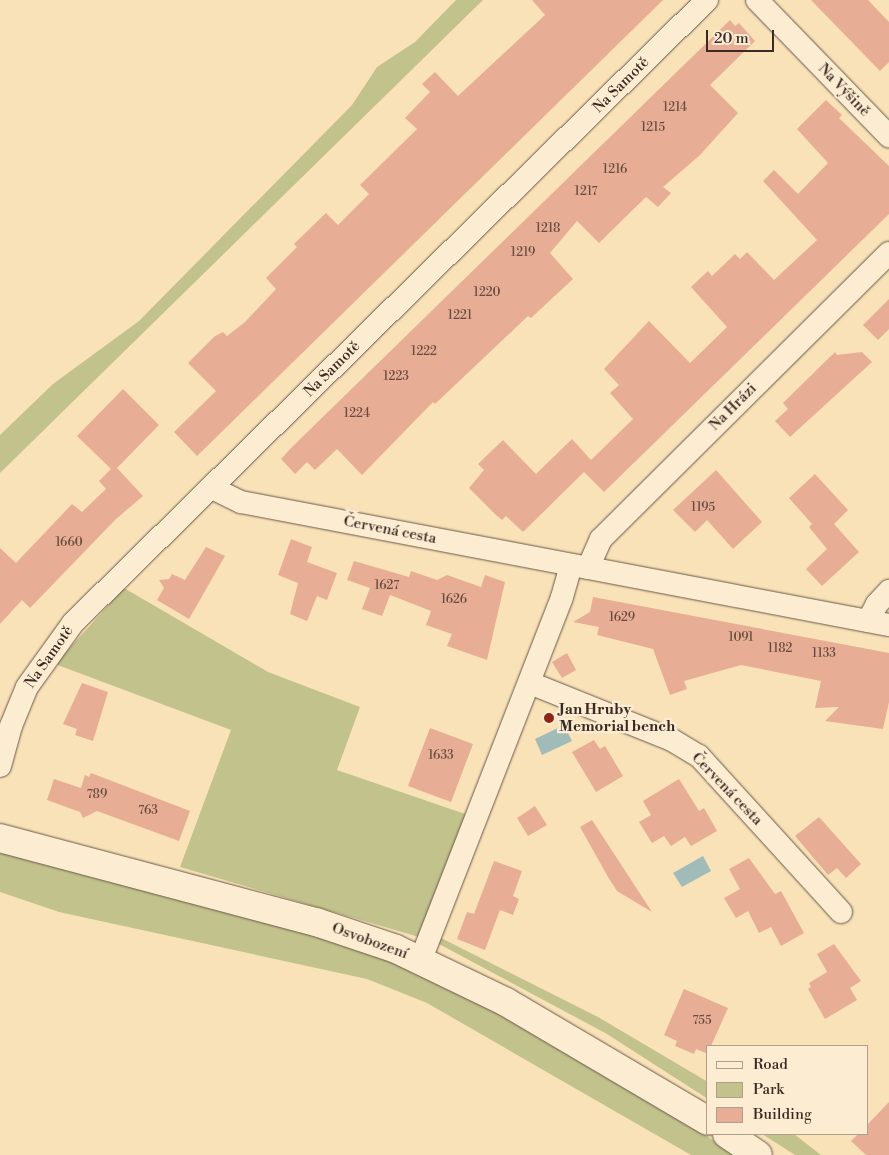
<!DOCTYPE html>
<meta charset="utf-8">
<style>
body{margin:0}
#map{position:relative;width:889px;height:1155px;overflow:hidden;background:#fae2b8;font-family:"Libre Bodoni",serif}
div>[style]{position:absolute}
.green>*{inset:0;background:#c2c28c}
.water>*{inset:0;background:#a1bcb8}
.building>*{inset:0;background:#e8ad95}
.roads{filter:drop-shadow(0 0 1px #695849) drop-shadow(0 0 1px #695849)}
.minor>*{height:22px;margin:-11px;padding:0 11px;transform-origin:11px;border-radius:11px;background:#fcecd1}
.secondary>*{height:28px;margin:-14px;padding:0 14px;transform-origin:14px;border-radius:14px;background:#fcecd1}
.dots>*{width:14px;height:14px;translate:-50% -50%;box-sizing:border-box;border:2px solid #fcecd1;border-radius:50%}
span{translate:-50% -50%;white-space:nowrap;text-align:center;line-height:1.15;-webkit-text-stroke:4.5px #fcecd1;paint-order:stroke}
.number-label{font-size:12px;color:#654b40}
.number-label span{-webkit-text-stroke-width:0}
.street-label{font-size:15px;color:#392a24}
.poi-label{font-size:15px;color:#392a24;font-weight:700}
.left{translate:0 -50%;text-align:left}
.legend{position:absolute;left:706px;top:1045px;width:162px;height:90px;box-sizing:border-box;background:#fcecd1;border:1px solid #ae9e8c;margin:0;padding:6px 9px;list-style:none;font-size:15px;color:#392a24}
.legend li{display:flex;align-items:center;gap:10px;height:25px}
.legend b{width:25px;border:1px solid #ae9e8c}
.scale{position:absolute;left:706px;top:30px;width:68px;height:22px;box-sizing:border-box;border:2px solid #392a24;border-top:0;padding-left:6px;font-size:15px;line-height:18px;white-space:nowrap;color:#392a24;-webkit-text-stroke:4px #fcecd1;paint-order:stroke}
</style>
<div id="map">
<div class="green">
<i style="clip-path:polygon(456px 0,483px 0,0 473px,0 435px,53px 384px,139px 321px,352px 105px,377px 67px,415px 42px)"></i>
<i style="clip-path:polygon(124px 588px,268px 672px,360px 707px,337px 770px,468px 815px,419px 937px,180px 867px,231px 730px,55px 664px)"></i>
<i style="clip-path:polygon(0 850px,305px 932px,400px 965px,446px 985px,566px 1051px,678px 1117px,735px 1155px,691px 1155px,427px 1003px,367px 979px,59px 912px,0 892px)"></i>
<i style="clip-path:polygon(441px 938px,598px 1017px,708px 1082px,708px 1099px,607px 1034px,439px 944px)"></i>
<i style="clip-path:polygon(762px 1134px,794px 1134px,821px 1155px,795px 1155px)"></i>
</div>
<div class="water">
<i style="clip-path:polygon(564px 725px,572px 741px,542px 755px,535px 739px)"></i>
<i style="clip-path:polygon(703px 856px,711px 871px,682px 887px,673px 873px)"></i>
</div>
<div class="building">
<i style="clip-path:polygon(532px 0,663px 0,197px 456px,174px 432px,216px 391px,188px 363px,215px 336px,223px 332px,227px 336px,245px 322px,276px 289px,266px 278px,297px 247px,294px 244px,326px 213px,338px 225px,369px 194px,360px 185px,417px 129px,405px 118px,430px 92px,422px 84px,435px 72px,458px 96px,545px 15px)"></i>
<i style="clip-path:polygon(811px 0,868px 0,889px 22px,889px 62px,880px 71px)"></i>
<i style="clip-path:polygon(730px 20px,735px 26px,739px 23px,755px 41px,710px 85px,738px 113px,700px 155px,663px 187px,671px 193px,658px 207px,646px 197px,599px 243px,577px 221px,550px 253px,573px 279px,531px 318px,528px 316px,435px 404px,433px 402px,362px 475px,337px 449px,315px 470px,307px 462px,295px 474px,281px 459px,292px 447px)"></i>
<i style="clip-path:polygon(826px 100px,842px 115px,839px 118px,889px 166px,889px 214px,604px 492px,584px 472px,523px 532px,506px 516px,502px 520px,496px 515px,469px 488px,484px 470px,478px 464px,503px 440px,536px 474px,572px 439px,591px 460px,633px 419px,610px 393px,619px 385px,604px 369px,649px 321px,690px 363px,727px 327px,691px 287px,708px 271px,712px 276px,735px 254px,740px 259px,747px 252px,774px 280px,817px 240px,763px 181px,774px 170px,798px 194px,828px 163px,797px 129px)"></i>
<i style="clip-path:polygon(889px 299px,889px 329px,878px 340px,863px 325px)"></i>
<i style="clip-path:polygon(835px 352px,837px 355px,862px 352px,872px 362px,790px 437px,775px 421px,788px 409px,783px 403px)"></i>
<i style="clip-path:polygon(123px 389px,159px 425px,117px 468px,143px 496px,116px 519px,30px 608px,22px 600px,0 624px,0 548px,16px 563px,72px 504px,82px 512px,106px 489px,99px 481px,111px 469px,77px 436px)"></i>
<i style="clip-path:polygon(716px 470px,762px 522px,733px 549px,707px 520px,695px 532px,673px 510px)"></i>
<i style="clip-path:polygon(815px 474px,848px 510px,834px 524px,859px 552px,822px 586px,806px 569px,827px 549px,809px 527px,812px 524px,789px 498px)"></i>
<i style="clip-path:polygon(291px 539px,312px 547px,307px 562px,337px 573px,327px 600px,317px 596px,307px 621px,290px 614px,298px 583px,278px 575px)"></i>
<i style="clip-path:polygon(206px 547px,225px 556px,189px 619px,157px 600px,164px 588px,159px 580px,169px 579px,172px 574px,185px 580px)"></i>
<i style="clip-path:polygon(354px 561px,409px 577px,411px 571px,437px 580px,447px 575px,481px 587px,485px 575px,505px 582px,487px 660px,447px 646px,452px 634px,426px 625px,431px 611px,390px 595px,382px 616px,362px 609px,370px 588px,347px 580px)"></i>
<i style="clip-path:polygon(593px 597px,889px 653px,889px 702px,883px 729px,825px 721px,839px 707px,815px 708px,821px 681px,741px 665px,684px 681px,687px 689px,670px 695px,653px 649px,597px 635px,599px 627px,573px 622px,590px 612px)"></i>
<i style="clip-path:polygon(567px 653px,576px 670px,562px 678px,552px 662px)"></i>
<i style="clip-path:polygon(82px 683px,108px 692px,93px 741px,75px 735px,77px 729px,63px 724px)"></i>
<i style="clip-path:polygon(430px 728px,473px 744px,451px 802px,408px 786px)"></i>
<i style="clip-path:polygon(594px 740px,600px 749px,605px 746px,623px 776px,596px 792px,572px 752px)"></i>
<i style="clip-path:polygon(91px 773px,190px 811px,179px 841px,97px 811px,83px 818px,80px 812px,47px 800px,54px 779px,81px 788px,85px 775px,89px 777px)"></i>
<i style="clip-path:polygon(679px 779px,699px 811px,704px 808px,717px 831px,691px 846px,685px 837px,671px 846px,664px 836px,652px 843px,639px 822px,651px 815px,643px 801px)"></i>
<i style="clip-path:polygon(535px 806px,547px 825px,528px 836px,517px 818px)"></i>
<i style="clip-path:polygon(819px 817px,861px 864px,846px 878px,837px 868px,828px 875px,795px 836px)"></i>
<i style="clip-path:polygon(592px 820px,652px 912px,617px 891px,608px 877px,580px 827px)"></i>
<i style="clip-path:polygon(749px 858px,775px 894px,781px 891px,804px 933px,781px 946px,771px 927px,759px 933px,748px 911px,736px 918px,724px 898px,740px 889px,729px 869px)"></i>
<i style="clip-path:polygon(494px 861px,522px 871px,513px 896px,519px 899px,513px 915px,500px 910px,485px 950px,457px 939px,467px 912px,474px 914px)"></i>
<i style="clip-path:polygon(834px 944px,861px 981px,850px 988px,857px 1000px,825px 1019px,808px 989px,811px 987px,809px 983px,827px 972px,817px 954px)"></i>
<i style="clip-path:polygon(684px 989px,728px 1008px,711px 1046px,708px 1046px,708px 1054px,696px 1049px,694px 1054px,675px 1046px,677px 1041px,664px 1035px)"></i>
<i style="clip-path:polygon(889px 1102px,889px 1155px,866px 1155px,851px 1141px,858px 1134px,868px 1134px,868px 1124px)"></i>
</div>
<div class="roads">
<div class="minor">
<i style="left:757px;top:0;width:190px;rotate:45.9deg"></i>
<i style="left:212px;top:488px;width:32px;rotate:26deg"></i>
<i style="left:241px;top:502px;width:660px;rotate:10.75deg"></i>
<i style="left:588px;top:568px;width:32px;rotate:-66deg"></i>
<i style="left:601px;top:539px;width:406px;rotate:-44.8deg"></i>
<i style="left:868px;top:621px;width:19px;rotate:-62deg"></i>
<i style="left:877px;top:604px;width:18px;rotate:-47deg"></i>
<i style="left:530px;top:683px;width:153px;rotate:21.9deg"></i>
<i style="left:672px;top:740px;width:31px;rotate:31deg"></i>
<i style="left:699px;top:756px;width:211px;rotate:47.7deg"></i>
<i style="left:0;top:766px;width:41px;rotate:-74.6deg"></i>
<i style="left:11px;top:726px;width:42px;rotate:-67.7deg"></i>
<i style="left:27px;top:687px;width:79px;rotate:-54.3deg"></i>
<i style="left:73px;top:623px;width:889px;rotate:-44.5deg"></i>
<i style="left:421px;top:959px;width:388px;rotate:-68.7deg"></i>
<i style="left:562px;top:597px;width:33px;rotate:-74deg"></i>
</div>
<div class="secondary">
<i style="left:0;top:838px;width:327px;rotate:14.9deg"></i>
<i style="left:316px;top:922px;width:84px;rotate:18.6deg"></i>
<i style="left:396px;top:949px;width:122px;rotate:25.7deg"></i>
<i style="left:506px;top:1002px;width:234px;rotate:30.5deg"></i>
<i style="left:727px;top:1134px;width:37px;rotate:34deg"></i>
</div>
</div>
<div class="dots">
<i style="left:549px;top:718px;background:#8f2418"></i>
</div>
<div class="number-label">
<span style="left:675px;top:108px">1214</span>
<span style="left:653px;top:128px">1215</span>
<span style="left:615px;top:170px">1216</span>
<span style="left:586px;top:192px">1217</span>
<span style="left:548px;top:229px">1218</span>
<span style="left:523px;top:253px">1219</span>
<span style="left:487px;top:293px">1220</span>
<span style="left:460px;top:316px">1221</span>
<span style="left:424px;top:352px">1222</span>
<span style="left:396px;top:377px">1223</span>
<span style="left:357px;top:414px">1224</span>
<span style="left:703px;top:508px">1195</span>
<span style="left:69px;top:543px">1660</span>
<span style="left:387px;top:586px">1627</span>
<span style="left:454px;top:600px">1626</span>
<span style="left:622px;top:618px">1629</span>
<span style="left:741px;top:638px">1091</span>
<span style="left:780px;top:649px">1182</span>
<span style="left:824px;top:654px">1133</span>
<span style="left:441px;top:756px">1633</span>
<span style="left:97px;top:795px">789</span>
<span style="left:148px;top:811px">763</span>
<span style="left:702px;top:1021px">755</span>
</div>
<div class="street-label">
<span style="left:621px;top:85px;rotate:-45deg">Na Samotě</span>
<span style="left:844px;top:90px;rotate:46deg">Na Výšině</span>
<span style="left:332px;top:369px;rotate:-45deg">Na Samotě</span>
<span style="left:733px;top:407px;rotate:-45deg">Na Hrázi</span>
<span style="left:390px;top:530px;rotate:11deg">Červená cesta</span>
<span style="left:49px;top:657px;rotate:-55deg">Na Samotě</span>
<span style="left:727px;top:789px;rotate:46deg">Červená cesta</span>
<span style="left:370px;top:941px;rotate:20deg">Osvobození</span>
</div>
<div class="poi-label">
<span class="left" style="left:559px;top:718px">Jan Hruby<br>Memorial bench</span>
</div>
<ul class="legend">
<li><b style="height:6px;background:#fcecd1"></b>Road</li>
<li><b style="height:14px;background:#c2c28c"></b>Park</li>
<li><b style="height:14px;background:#e8ad95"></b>Building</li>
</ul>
<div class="scale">20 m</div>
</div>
